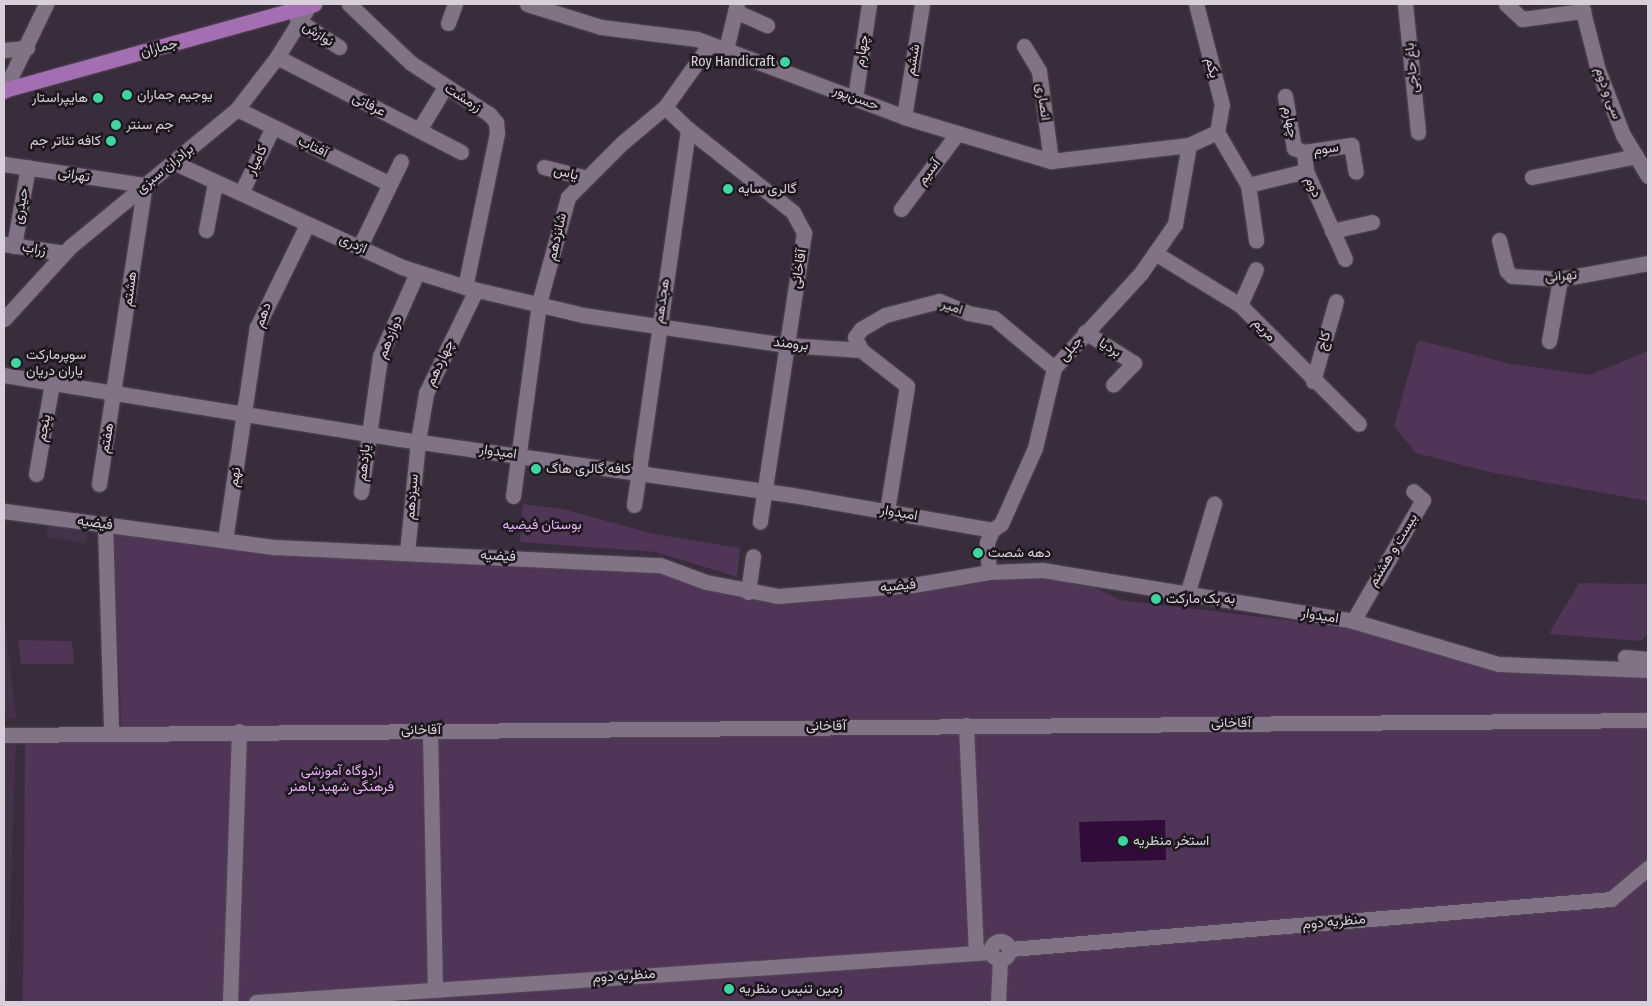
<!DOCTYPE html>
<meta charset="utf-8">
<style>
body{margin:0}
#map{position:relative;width:1652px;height:1006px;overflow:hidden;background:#392c3c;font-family:"Fira Sans Condensed",Vazirmatn,sans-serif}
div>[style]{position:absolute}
.built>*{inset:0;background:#443248}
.green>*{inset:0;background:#4f3556}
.water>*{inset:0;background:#310b3a}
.roads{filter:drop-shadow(0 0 1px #534856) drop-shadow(0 0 1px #534856)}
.minor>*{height:15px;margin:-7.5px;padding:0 7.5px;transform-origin:7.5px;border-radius:7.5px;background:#817385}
.minor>.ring{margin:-7.5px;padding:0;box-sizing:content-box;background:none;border:15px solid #817385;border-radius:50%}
.major>*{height:15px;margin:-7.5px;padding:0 7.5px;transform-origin:7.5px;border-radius:7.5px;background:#a46eb2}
.dots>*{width:14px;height:14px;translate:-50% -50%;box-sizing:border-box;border:2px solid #1d171e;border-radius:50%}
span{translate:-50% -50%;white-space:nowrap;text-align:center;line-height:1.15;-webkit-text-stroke:5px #1d171e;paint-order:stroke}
.street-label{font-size:14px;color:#d7cfd9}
.poi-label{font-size:14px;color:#d7cfd9}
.right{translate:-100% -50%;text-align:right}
.left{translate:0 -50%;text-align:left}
.park-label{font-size:14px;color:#e9adf9}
.frame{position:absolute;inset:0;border:5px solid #d7cfd9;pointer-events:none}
</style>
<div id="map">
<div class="built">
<i style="clip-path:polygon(48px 518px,88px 524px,87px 544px,47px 537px)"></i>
<i style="clip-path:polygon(4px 613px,16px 718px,4px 719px)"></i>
<i style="clip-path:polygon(4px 740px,16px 740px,7px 1002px,4px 1002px)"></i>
</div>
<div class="green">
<i style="clip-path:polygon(1418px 340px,1511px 364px,1590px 375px,1648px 351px,1648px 501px,1489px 472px,1416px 453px,1394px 426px)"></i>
<i style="clip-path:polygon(523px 504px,563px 509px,654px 534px,740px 548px,737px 577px,656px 552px,520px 542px)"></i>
<i style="clip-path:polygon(113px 533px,420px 561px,657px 573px,757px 601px,795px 603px,1042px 576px,1084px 582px,1120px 600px,1352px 628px,1498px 671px,1631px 672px,1648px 677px,1648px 1002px,23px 1002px,25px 742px,122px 740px)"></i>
<i style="clip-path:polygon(1648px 581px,1648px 634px,1641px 641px,1549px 634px,1579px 583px,1647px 584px)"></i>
<i style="clip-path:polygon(18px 640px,72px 641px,74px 664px,21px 664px)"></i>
</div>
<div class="water">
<i style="clip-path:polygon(1165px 820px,1166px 860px,1081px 862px,1079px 822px)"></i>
</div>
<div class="roads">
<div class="minor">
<i style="left:349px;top:4px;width:86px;rotate:43.6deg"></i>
<i style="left:411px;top:63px;width:93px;rotate:33.2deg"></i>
<i style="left:489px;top:114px;width:11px;rotate:49deg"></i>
<i style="left:496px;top:122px;width:11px;rotate:85deg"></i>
<i style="left:497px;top:133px;width:157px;rotate:101.7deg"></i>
<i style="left:527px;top:4px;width:77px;rotate:17.3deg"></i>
<i style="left:601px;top:27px;width:97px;rotate:7.1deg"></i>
<i style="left:697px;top:39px;width:221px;rotate:20.6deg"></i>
<i style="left:904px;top:117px;width:153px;rotate:16.7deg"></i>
<i style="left:1051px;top:161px;width:139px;rotate:-6.6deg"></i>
<i style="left:1189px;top:145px;width:31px;rotate:-25deg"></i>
<i style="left:1217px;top:132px;width:27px;rotate:-80deg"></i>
<i style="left:1222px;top:105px;width:104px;rotate:-104.4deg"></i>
<i style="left:1405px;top:4px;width:129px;rotate:84.2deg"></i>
<i style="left:1506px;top:4px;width:22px;rotate:43deg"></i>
<i style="left:1522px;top:19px;width:62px;rotate:-7.5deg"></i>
<i style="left:1581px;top:4px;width:68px;rotate:75.6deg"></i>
<i style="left:1598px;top:70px;width:70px;rotate:69deg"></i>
<i style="left:1623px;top:135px;width:48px;rotate:58.6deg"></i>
<i style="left:735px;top:11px;width:35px;rotate:24deg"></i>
<i style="left:297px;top:20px;width:50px;rotate:32.7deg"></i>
<i style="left:448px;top:23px;width:20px;rotate:-70deg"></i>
<i style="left:1024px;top:46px;width:29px;rotate:59deg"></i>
<i style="left:1039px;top:71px;width:91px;rotate:82.4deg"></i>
<i style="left:726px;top:49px;width:46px;rotate:-76.3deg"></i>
<i style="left:4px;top:50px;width:23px;rotate:-5deg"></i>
<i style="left:277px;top:57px;width:207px;rotate:27.3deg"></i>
<i style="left:4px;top:91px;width:97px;rotate:-64.2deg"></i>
<i style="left:1285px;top:96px;width:53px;rotate:80.2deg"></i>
<i style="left:1294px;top:148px;width:11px;rotate:22deg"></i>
<i style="left:1304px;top:152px;width:19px;rotate:84deg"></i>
<i style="left:855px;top:98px;width:95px;rotate:-81.5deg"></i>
<i style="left:665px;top:107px;width:32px;rotate:44deg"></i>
<i style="left:688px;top:129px;width:134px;rotate:38.3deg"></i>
<i style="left:793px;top:212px;width:24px;rotate:62deg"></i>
<i style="left:804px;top:233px;width:292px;rotate:98.7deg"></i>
<i style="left:237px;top:109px;width:170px;rotate:26.1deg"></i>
<i style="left:904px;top:117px;width:114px;rotate:-80.9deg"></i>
<i style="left:419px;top:130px;width:50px;rotate:-58.8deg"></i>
<i style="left:1217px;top:132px;width:61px;rotate:59.7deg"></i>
<i style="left:1248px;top:185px;width:56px;rotate:81.7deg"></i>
<i style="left:1304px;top:152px;width:48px;rotate:-8.5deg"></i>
<i style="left:1351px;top:145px;width:27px;rotate:80deg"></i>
<i style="left:175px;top:163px;width:250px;rotate:24.6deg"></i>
<i style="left:402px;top:267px;width:66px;rotate:17.6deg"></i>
<i style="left:465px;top:287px;width:121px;rotate:13.3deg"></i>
<i style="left:583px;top:315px;width:206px;rotate:8.4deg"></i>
<i style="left:787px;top:345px;width:74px;rotate:3.9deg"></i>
<i style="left:861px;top:350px;width:58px;rotate:38deg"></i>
<i style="left:907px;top:386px;width:127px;rotate:99.1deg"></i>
<i style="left:4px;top:164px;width:143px;rotate:8.5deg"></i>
<i style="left:544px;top:167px;width:44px;rotate:14.3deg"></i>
<i style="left:1532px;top:177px;width:106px;rotate:-11.4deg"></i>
<i style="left:1248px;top:185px;width:60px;rotate:-13.6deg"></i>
<i style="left:1306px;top:171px;width:96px;rotate:66.1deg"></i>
<i style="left:241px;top:193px;width:73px;rotate:-64.1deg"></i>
<i style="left:901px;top:209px;width:94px;rotate:-53.3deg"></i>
<i style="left:206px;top:230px;width:48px;rotate:-79.2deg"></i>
<i style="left:1332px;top:231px;width:41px;rotate:-12.7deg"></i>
<i style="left:1499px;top:240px;width:32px;rotate:76deg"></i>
<i style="left:1507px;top:271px;width:7px;rotate:45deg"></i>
<i style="left:1512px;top:276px;width:48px;rotate:3.6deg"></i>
<i style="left:1560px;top:279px;width:89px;rotate:-10.3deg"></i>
<i style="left:4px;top:244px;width:61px;rotate:8.5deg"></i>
<i style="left:14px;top:246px;width:80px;rotate:-80deg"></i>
<i style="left:360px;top:246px;width:94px;rotate:-64.2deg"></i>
<i style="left:1155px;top:253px;width:100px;rotate:31.5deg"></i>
<i style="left:1240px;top:305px;width:168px;rotate:45deg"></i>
<i style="left:1240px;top:305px;width:39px;rotate:-66deg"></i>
<i style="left:4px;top:319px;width:99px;rotate:-47.5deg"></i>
<i style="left:71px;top:246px;width:215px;rotate:-39.5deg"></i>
<i style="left:237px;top:109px;width:66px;rotate:-52.4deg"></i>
<i style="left:277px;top:57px;width:62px;rotate:-58.1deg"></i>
<i style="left:1085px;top:332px;width:58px;rotate:32.3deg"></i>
<i style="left:1134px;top:363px;width:30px;rotate:134deg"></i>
<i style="left:1549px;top:341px;width:63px;rotate:-79.9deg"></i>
<i style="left:861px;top:350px;width:14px;rotate:-115deg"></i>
<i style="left:855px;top:337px;width:10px;rotate:-53deg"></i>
<i style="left:861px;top:329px;width:28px;rotate:-30deg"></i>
<i style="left:885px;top:315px;width:56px;rotate:-14.5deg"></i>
<i style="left:939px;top:301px;width:31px;rotate:22deg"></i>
<i style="left:968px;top:313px;width:26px;rotate:11deg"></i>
<i style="left:994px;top:318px;width:78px;rotate:39.8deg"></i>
<i style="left:4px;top:375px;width:400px;rotate:9.2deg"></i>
<i style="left:399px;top:439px;width:397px;rotate:8.1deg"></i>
<i style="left:792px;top:495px;width:203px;rotate:9.9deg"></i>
<i style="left:1313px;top:381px;width:83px;rotate:-74deg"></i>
<i style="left:36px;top:474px;width:92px;rotate:-80deg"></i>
<i style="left:99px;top:484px;width:303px;rotate:-81.3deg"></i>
<i style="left:361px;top:492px;width:137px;rotate:-82deg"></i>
<i style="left:380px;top:356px;width:91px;rotate:-66deg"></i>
<i style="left:513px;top:496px;width:195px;rotate:-82.3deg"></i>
<i style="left:539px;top:303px;width:110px;rotate:-74.7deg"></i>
<i style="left:568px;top:197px;width:76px;rotate:-45deg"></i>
<i style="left:622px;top:143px;width:56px;rotate:-39.9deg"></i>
<i style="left:665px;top:107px;width:77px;rotate:-54.5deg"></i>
<i style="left:634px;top:505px;width:380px;rotate:-81.8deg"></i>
<i style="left:4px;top:511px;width:272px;rotate:7.6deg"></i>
<i style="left:274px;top:547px;width:386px;rotate:2.7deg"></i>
<i style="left:660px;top:565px;width:49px;rotate:20.3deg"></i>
<i style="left:706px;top:582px;width:73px;rotate:11deg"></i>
<i style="left:778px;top:596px;width:135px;rotate:-4.7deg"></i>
<i style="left:913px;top:585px;width:77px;rotate:-9.7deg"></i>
<i style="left:989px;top:572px;width:54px;rotate:-2.1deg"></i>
<i style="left:1043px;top:570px;width:314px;rotate:9.3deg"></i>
<i style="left:1353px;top:621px;width:151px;rotate:16.5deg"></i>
<i style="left:1498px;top:664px;width:150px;rotate:2.3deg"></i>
<i style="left:105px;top:524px;width:208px;rotate:88.3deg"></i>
<i style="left:225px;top:540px;width:215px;rotate:-81.5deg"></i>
<i style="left:257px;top:327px;width:114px;rotate:-63.9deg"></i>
<i style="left:407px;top:552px;width:112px;rotate:-84.3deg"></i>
<i style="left:418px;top:441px;width:49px;rotate:-80.5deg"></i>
<i style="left:426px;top:393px;width:114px;rotate:-64.1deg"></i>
<i style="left:989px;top:572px;width:30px;rotate:-94deg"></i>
<i style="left:987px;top:542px;width:13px;rotate:-67deg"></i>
<i style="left:992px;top:530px;width:11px;rotate:-34deg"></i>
<i style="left:1001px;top:524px;width:83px;rotate:-65.9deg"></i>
<i style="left:1035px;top:448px;width:82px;rotate:-76.6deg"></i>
<i style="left:1054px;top:368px;width:129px;rotate:-47.5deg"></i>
<i style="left:1141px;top:273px;width:60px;rotate:-55.2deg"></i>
<i style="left:1175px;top:224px;width:80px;rotate:-80deg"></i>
<i style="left:1189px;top:588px;width:88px;rotate:-73.4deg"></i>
<i style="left:748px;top:592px;width:36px;rotate:-82deg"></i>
<i style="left:1353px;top:621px;width:140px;rotate:-60deg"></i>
<i style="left:1423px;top:500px;width:13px;rotate:-138deg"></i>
<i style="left:1625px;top:657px;width:23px;rotate:5deg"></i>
<i style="left:966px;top:725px;width:228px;rotate:87.5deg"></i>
<i style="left:430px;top:730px;width:258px;rotate:88.9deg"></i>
<i style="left:4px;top:735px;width:1644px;rotate:-0.52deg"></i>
<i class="ring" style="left:991px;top:941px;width:3px;height:3px"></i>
<i style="left:1010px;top:949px;width:603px;rotate:-4.76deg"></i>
<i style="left:1611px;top:899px;width:48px;rotate:-40deg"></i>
<i style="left:230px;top:1002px;width:271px;rotate:-88.1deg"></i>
<i style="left:256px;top:1002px;width:737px;rotate:-3.89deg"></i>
<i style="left:998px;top:1002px;width:43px;rotate:-87.3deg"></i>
</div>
<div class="major">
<i style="left:4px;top:90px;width:322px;rotate:-15.5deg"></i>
</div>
</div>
<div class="dots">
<i style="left:785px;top:62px;background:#40d4a1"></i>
<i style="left:127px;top:95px;background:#40d4a1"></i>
<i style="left:98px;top:98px;background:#40d4a1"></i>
<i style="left:116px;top:125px;background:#40d4a1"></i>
<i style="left:111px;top:141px;background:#40d4a1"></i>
<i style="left:728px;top:189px;background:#40d4a1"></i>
<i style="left:16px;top:363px;background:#40d4a1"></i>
<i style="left:536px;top:469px;background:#40d4a1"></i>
<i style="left:978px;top:553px;background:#40d4a1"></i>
<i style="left:1156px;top:599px;background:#40d4a1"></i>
<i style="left:1123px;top:841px;background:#40d4a1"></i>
<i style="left:729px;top:989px;background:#40d4a1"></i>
</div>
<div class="street-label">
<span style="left:318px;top:34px;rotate:33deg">نوازش</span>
<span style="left:159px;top:48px;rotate:-15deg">جماران</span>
<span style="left:862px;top:51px;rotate:-81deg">چهارم</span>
<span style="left:913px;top:60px;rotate:-81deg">ششم</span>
<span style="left:1212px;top:68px;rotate:76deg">یکم</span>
<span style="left:1412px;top:68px;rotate:-96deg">باغ حاجی</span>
<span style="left:1608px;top:93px;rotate:70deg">سی و دوم</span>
<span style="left:463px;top:98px;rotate:32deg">زرمشت</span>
<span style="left:856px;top:98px;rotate:21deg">حسن‌پور</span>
<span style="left:1043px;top:102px;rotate:82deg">انصاری</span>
<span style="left:369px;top:105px;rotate:27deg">عرفاتی</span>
<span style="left:1290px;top:122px;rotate:80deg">چهارم</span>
<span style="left:313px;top:147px;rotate:26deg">آفتاب</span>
<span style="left:1326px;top:149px;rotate:-8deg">سوم</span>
<span style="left:257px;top:160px;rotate:-64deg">کامیار</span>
<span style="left:165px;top:169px;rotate:-39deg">برادران سبزی</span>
<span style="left:929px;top:172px;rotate:-53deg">آسیم</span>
<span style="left:566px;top:173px;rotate:14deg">یاس</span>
<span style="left:74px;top:175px;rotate:9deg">تهرانی</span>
<span style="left:1313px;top:187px;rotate:66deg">دوم</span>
<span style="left:21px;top:206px;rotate:-80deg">حیدری</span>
<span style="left:557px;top:237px;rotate:-77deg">شانزدهم</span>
<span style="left:353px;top:244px;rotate:24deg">اژدری</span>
<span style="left:34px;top:249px;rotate:9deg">زراب</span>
<span style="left:799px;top:269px;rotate:-81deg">آقاخانی</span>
<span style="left:1561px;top:276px;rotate:-4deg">تهرانی</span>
<span style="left:130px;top:289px;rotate:-82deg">هشتم</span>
<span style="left:662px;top:301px;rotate:-82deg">هجدهم</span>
<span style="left:952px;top:307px;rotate:19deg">امیر</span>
<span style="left:263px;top:315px;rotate:-70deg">دهم</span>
<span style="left:1264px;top:330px;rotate:46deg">مریم</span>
<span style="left:390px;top:337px;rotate:-68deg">دوازدهم</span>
<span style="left:1324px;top:341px;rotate:-74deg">کاج</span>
<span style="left:791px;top:344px;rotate:6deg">برومند</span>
<span style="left:1110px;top:348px;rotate:32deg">بردیا</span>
<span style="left:1071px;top:349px;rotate:-49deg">جبلی</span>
<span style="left:440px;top:363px;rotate:-65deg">چهاردهم</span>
<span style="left:44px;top:428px;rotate:-80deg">پنجم</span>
<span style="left:107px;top:438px;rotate:-80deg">هفتم</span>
<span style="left:498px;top:452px;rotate:8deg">امیدوار</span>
<span style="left:364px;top:463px;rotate:-84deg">یازدهم</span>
<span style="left:235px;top:477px;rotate:-81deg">نهم</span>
<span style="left:412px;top:497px;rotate:-85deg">سیزدهم</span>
<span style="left:899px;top:513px;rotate:10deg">امیدوار</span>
<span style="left:95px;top:523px;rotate:8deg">فیضیه</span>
<span style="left:1393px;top:550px;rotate:-59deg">بیست و هشتم</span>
<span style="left:498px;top:556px;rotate:3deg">فیضیه</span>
<span style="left:898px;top:586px;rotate:-6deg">فیضیه</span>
<span style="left:1320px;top:616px;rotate:9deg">امیدوار</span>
<span style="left:1231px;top:723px">آقاخانی</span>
<span style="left:826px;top:726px">آقاخانی</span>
<span style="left:421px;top:730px">آقاخانی</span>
<span style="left:1334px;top:922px;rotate:-5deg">منظریه دوم</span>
<span style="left:624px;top:976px;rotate:-4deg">منظریه دوم</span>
</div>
<div class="poi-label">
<span class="right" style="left:775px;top:62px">Roy Handicraft</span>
<span class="left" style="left:137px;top:95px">یوجیم جماران</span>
<span class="right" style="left:88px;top:98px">هایپراستار</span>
<span class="left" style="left:126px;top:125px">جم سنتر</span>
<span class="right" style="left:101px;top:141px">کافه تئاتر جم</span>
<span class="left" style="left:738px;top:189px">گالری سایه</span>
<span class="left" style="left:26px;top:363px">سوپرمارکت<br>یاران دریان</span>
<span class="left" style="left:546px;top:469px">کافه گالری هاگ</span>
<span class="left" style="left:988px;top:553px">دهه شصت</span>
<span class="left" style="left:1166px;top:599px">به بک مارکت</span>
<span class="left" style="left:1133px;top:841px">استخر منظریه</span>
<span class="left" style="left:739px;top:989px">زمین تنیس منظریه</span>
</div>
<div class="park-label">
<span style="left:542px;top:525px">بوستان فیضیه</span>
<span style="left:341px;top:779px">اردوگاه آموزشی<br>فرهنگی شهید باهنر</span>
</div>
<div class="frame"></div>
</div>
